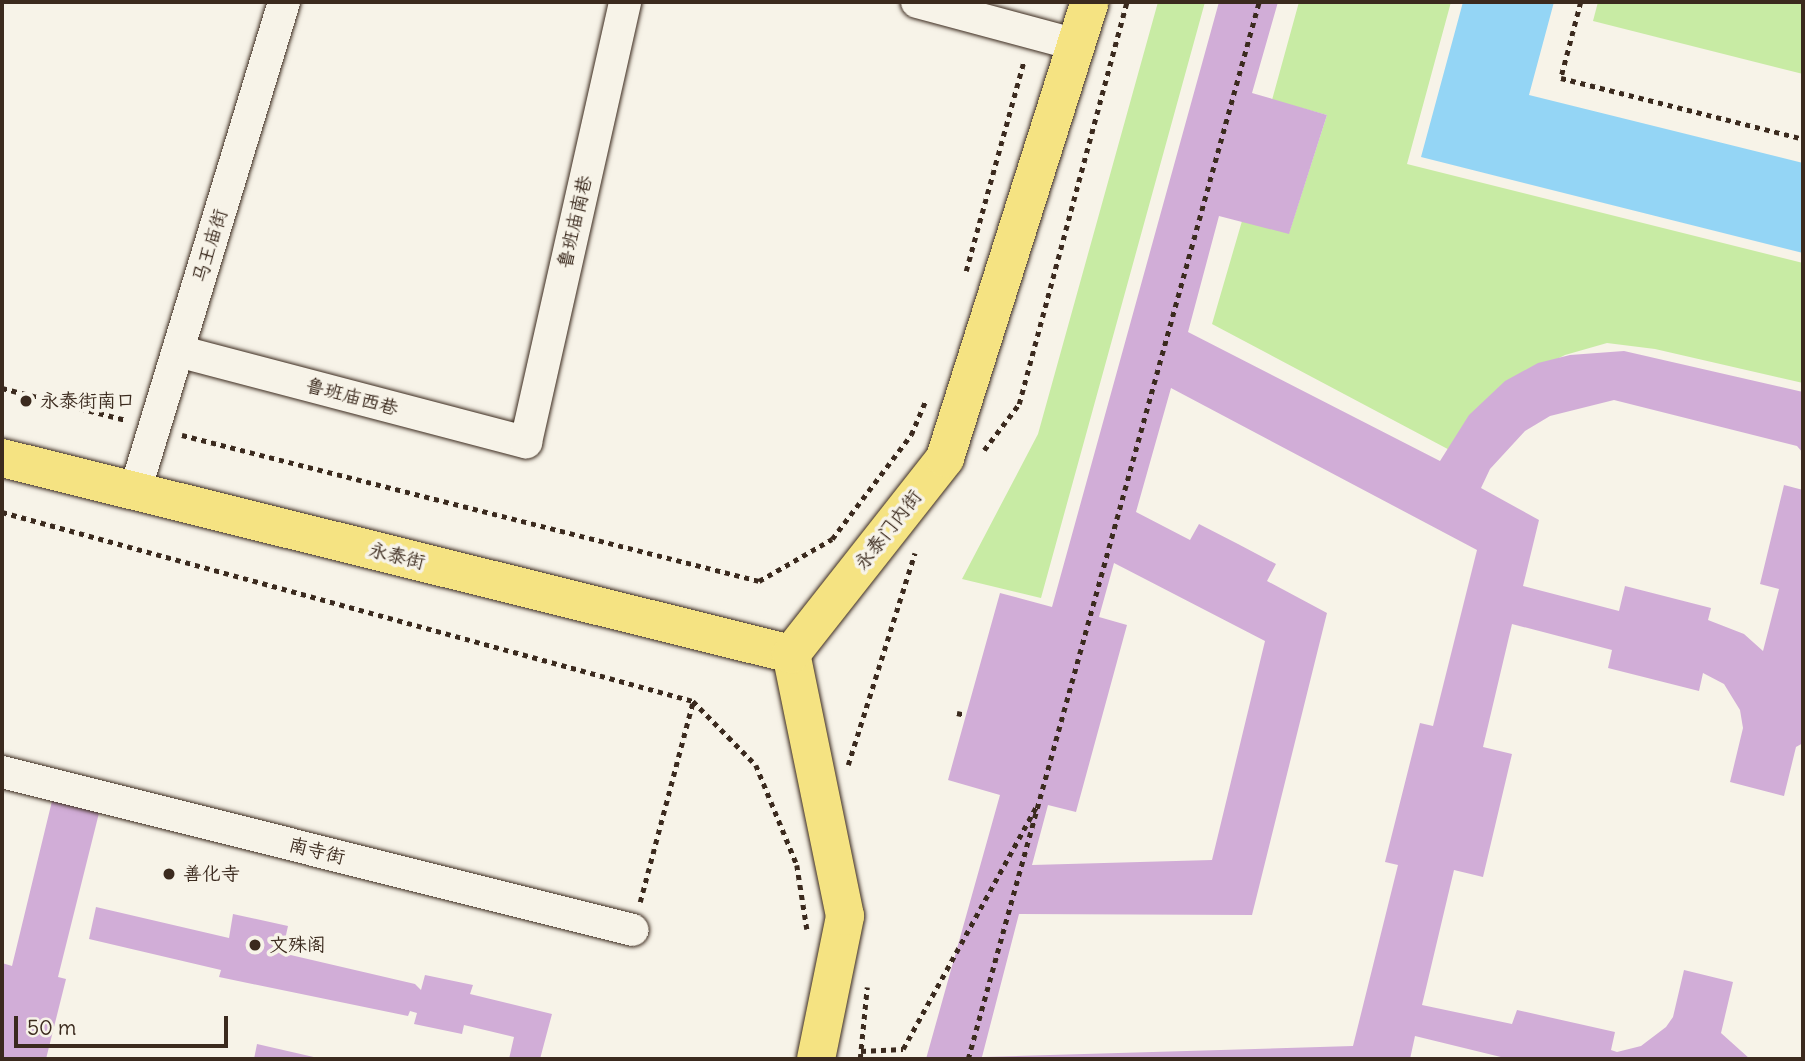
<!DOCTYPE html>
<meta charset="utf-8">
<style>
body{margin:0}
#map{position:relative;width:1805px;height:1061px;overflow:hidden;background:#f7f3e8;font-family:Delius,"LXGW WenKai TC",sans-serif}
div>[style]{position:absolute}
.green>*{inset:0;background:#c8eba4}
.water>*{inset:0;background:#94d5f5}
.building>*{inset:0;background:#d1add7}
.path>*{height:4.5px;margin-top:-2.25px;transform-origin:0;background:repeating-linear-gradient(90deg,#3b2a1e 0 5px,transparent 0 10px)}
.roads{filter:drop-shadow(0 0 2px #3b2a1e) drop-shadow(0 0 2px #3b2a1e)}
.minor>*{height:32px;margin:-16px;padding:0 16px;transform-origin:16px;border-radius:16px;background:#f7f3e8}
.major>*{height:38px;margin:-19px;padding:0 19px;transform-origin:19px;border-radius:19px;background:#f5e382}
.dots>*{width:19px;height:19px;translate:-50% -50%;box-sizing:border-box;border:4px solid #f7f3e8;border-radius:50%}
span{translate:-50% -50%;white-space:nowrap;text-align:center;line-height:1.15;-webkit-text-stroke:7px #f7f3e8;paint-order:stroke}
.street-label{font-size:19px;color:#3b2a1e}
.poi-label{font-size:19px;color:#3b2a1e}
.left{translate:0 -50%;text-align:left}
.frame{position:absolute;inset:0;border:4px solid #3b2a1e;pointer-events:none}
.scale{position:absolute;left:14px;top:1016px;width:214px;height:32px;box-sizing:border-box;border:4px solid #3b2a1e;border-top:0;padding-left:9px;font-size:21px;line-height:24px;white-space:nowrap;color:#3b2a1e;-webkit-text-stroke:5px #f7f3e8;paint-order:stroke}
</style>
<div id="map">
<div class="green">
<i style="clip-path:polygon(1158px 2px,1205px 2px,1041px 598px,962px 579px,1038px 434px)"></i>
<i style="clip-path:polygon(1299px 2px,1451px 2px,1407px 164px,1803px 263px,1803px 383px,1655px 349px,1607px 343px,1565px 355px,1527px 374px,1459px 455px,1212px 324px,1242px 221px,1289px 233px,1327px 115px,1272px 100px)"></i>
<i style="clip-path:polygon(1598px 2px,1803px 2px,1803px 74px,1593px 21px)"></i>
</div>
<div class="water">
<i style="clip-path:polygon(1463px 2px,1554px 2px,1529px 95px,1803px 163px,1803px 253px,1421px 157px)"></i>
</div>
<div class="building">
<i style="clip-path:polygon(evenodd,1219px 2px,1278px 2px,1252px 93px,1327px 115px,1289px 234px,1219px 216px,1188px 332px,1440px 461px,1469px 415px,1505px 381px,1538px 363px,1570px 355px,1624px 351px,1803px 392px,1803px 453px,1797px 446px,1614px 400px,1550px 416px,1525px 431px,1490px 469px,1481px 488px,1539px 520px,1523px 586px,1619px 611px,1625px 586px,1711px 608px,1708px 620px,1744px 634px,1763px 651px,1779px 589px,1760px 584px,1784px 485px,1803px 490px,1803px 743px,1796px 747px,1784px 796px,1730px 782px,1743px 728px,1740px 710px,1724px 684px,1703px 673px,1699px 691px,1608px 668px,1612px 650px,1512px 624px,1483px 747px,1512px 754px,1483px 877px,1454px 870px,1422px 1005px,1512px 1024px,1517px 1010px,1615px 1032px,1611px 1050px,1617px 1052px,1641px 1046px,1666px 1027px,1673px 1017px,1684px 970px,1733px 982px,1721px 1033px,1750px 1059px,1509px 1059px,1415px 1036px,1410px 1059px,926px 1059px,1000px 795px,948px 780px,966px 715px,1000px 593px,1052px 607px,1219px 2px,1171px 388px,1477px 550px,1433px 726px,1420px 723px,1385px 862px,1398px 865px,1353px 1046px,982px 1057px,1019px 914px,1252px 915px,1327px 613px,1267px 581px,1276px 564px,1238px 544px,1199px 524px,1190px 540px,1136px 512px,1171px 388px,1219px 2px,1114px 563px,1265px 641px,1212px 860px,1032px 865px,1048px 805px,1076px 812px,1127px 625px,1099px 617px,1114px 563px)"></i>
<i style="clip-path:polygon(52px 801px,99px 813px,58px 977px,66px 979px,46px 1059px,2px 1059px,2px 963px,12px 966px)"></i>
<i style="clip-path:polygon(96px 907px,229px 938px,233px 914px,288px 926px,282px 953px,415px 984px,421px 990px,425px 975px,473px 985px,470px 994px,552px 1014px,540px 1059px,509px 1059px,514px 1037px,464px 1025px,462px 1034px,414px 1024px,417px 1013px,410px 1011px,408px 1016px,219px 977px,221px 970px,89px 939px)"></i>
<i style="clip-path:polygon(257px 1044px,318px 1058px,318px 1059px,254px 1059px)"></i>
</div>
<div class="path">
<i style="left:1581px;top:2px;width:79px;rotate:104.7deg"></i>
<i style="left:1561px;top:78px;width:250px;rotate:14.1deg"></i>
<i style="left:966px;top:271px;width:219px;rotate:-74.6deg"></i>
<i style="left:2px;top:388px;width:128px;rotate:14.5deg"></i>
<i style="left:182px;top:435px;width:595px;rotate:14.2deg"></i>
<i style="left:759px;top:581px;width:84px;rotate:-29.9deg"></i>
<i style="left:832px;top:539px;width:131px;rotate:-52.8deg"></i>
<i style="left:911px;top:435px;width:39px;rotate:-67deg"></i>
<i style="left:984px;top:450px;width:58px;rotate:-52.7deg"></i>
<i style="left:1019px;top:404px;width:416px;rotate:-75deg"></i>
<i style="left:2px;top:512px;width:716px;rotate:15.3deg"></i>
<i style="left:693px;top:701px;width:90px;rotate:45.5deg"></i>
<i style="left:756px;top:765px;width:108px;rotate:67.7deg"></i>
<i style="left:797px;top:865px;width:65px;rotate:81.1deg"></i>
<i style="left:957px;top:713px;width:9px;rotate:13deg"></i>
<i style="left:848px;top:765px;width:222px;rotate:-72.5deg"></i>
<i style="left:640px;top:902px;width:208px;rotate:-75.2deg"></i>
<i style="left:861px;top:1051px;width:42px;rotate:-2.7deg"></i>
<i style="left:903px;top:1049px;width:276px;rotate:-61.2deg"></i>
<i style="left:860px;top:1059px;width:72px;rotate:-84.4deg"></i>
<i style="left:968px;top:1059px;width:1096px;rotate:-74.61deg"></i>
</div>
<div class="roads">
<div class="minor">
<i style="left:917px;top:2px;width:166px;rotate:15deg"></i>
<i style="left:178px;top:351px;width:360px;rotate:14.7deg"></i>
<i style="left:526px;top:442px;width:451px;rotate:-77.3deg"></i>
<i style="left:135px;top:491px;width:511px;rotate:-73.05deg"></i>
<i style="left:2px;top:772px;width:650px;rotate:14.06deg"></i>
</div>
<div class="major">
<i style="left:2px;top:458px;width:813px;rotate:13.95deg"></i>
<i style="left:816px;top:1059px;width:146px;rotate:-78.5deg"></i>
<i style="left:845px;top:916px;width:268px;rotate:-101.6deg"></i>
<i style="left:791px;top:654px;width:249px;rotate:-51.8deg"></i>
<i style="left:945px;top:458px;width:478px;rotate:-72.4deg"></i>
</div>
</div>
<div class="dots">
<i style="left:26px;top:401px;background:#3b2a1e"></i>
<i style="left:169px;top:874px;background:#3b2a1e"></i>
<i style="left:255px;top:945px;background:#3b2a1e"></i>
</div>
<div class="street-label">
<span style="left:575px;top:222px;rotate:-77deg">鲁班庙南巷</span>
<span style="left:210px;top:246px;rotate:-73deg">马王庙街</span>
<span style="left:352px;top:397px;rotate:15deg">鲁班庙西巷</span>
<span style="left:888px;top:530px;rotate:-52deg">永泰门内街</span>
<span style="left:397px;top:556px;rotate:14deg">永泰街</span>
<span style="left:317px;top:851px;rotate:14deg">南寺街</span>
</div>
<div class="poi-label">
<span class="left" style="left:40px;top:401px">永泰街南口</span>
<span class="left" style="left:183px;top:874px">善化寺</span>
<span class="left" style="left:269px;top:945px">文殊阁</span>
</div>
<div class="frame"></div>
<div class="scale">50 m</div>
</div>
